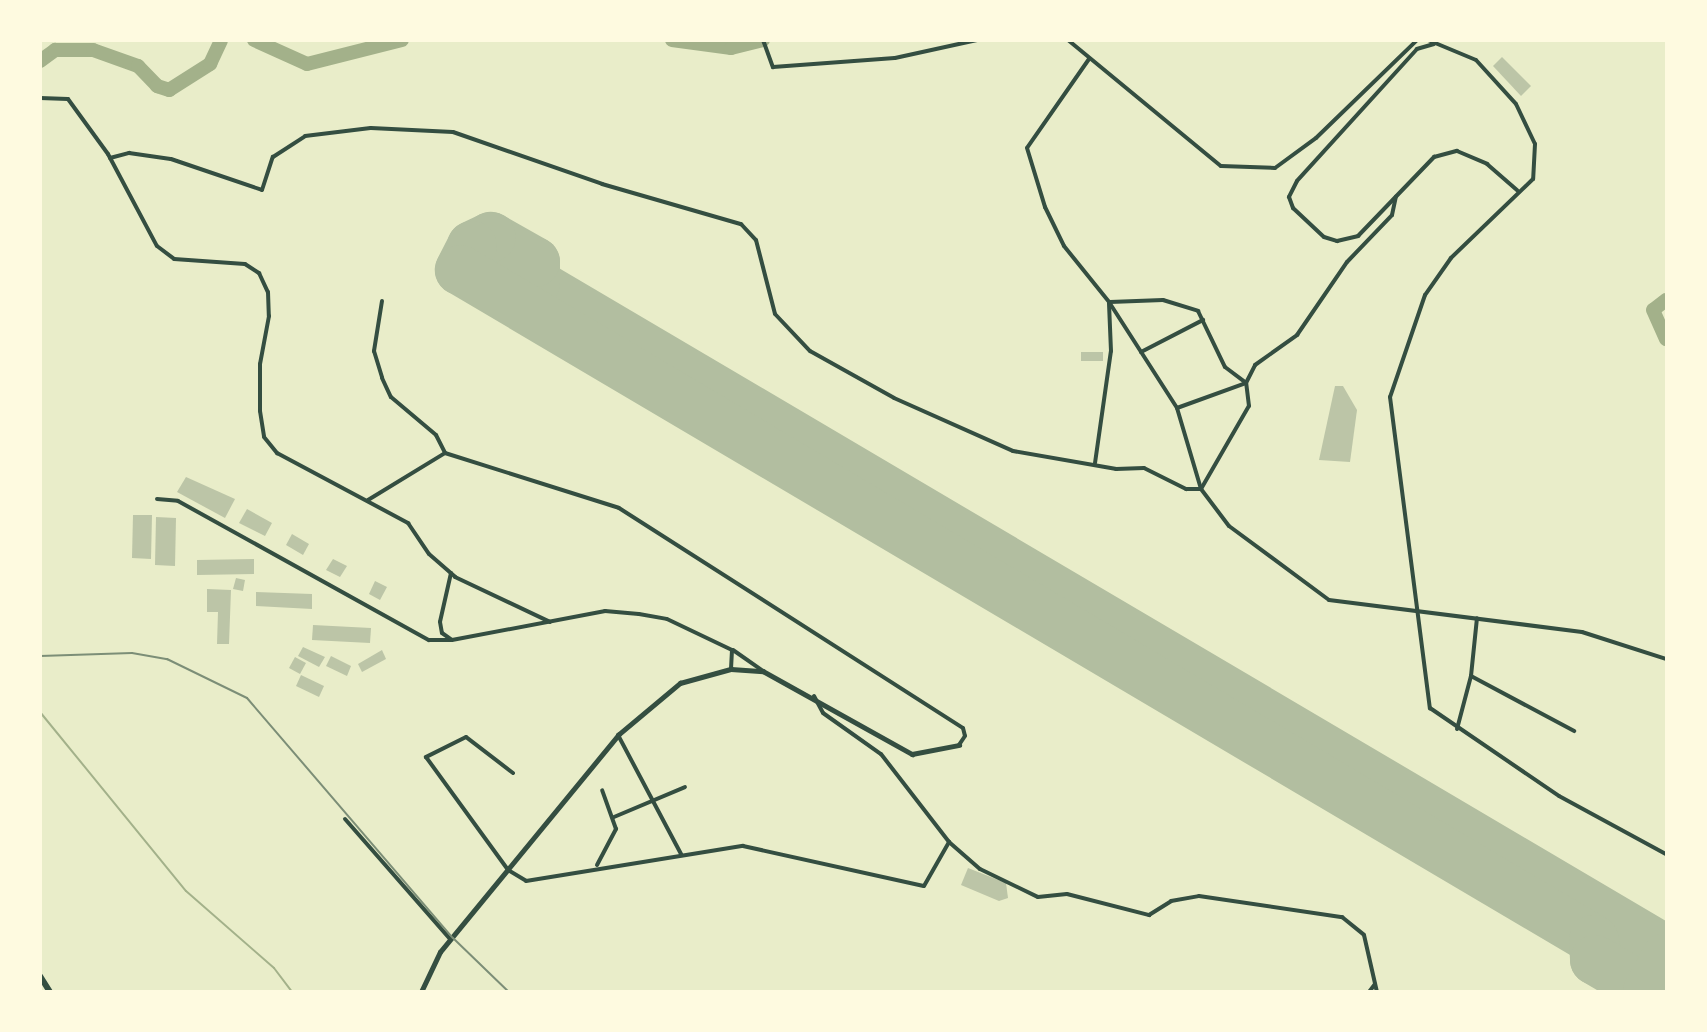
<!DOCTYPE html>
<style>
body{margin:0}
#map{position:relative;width:1707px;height:1032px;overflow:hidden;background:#e9edc9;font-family:"Nunito Sans",sans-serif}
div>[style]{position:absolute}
.stream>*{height:2px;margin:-1px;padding:0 1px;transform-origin:1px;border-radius:1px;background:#a3b18a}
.river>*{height:14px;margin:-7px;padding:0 7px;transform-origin:7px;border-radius:7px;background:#a3b18a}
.runway>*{height:50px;margin:-25px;padding:0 25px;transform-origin:25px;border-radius:25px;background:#b2bea0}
.building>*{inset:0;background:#bcc5a7}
.minor>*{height:4px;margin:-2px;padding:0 2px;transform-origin:2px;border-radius:2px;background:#344e41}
.tertiary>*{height:4.5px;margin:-2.25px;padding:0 2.25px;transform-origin:2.25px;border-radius:2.25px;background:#344e41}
.primary>*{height:6px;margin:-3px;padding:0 3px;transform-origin:3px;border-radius:3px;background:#344e41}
.rail>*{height:2px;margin:-1px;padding:0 1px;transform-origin:1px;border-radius:1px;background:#7c8e77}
span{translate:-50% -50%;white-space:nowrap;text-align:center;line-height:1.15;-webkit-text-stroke:4.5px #fefae0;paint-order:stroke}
.frame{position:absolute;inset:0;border:42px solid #fefae0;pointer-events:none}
</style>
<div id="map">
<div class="stream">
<i style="left:40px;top:712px;width:231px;rotate:50.8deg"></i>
<i style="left:186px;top:891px;width:117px;rotate:41.2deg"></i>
<i style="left:274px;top:968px;width:30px;rotate:53deg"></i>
</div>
<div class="river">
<i style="left:254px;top:40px;width:58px;rotate:24.4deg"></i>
<i style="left:307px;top:64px;width:98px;rotate:-14.2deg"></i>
<i style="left:672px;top:40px;width:60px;rotate:7.7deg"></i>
<i style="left:731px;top:48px;width:33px;rotate:-14deg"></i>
<i style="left:40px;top:61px;width:19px;rotate:-36deg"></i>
<i style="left:55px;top:50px;width:38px"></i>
<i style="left:93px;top:50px;width:48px;rotate:19.6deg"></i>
<i style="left:138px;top:66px;width:28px;rotate:46deg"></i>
<i style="left:157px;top:86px;width:13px;rotate:18deg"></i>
<i style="left:169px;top:90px;width:49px;rotate:-32.4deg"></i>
<i style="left:210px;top:64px;width:26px;rotate:-65deg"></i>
<i style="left:1666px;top:300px;width:16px;rotate:142deg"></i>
<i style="left:1653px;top:310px;width:32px;rotate:66deg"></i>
</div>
<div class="runway">
<i style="left:1666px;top:950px;width:1313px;rotate:-149.47deg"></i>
<i style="left:535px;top:283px;width:21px;rotate:-90deg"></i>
<i style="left:535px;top:262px;width:51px;rotate:-150.4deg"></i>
<i style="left:491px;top:237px;width:21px;rotate:155deg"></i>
<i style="left:472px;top:246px;width:27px;rotate:117deg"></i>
<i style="left:460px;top:270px;width:1317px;rotate:30.58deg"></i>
<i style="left:1594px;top:940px;width:20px;rotate:87deg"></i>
<i style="left:1595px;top:960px;width:61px;rotate:30.3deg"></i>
<i style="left:1648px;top:991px;width:38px;rotate:-61deg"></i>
</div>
<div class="building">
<i style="clip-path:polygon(1502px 57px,1531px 86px,1521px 96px,1493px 66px)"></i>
<i style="clip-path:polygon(1081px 352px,1103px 352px,1103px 361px,1081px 361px)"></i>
<i style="clip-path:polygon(1335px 386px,1343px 386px,1357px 410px,1350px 462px,1319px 460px)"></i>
<i style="clip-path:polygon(186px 477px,235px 499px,225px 518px,177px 492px)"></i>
<i style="clip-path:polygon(247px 509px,272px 523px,265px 536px,239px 523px)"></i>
<i style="clip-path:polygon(133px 515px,152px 515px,151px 559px,132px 558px)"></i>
<i style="clip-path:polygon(156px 517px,176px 518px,175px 566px,155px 565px)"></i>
<i style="clip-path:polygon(292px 534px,309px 544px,303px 555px,286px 545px)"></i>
<i style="clip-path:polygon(254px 559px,254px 574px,197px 575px,197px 560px)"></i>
<i style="clip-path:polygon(333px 559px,347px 566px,340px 577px,326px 570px)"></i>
<i style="clip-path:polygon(236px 578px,245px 580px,243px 591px,233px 589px)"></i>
<i style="clip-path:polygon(375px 581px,387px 587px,380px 600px,369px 594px)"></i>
<i style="clip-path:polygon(207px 589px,231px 590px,229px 644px,217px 644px,218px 612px,207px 612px)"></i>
<i style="clip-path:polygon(256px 592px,312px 594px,312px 609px,256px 606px)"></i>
<i style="clip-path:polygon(313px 625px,371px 628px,370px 643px,312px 640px)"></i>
<i style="clip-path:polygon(303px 647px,325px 657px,319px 667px,298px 656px)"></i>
<i style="clip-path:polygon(382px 650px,386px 659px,362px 672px,358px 664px)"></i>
<i style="clip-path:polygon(331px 656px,351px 666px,347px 676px,326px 666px)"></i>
<i style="clip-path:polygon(295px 657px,306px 663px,300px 674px,289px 668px)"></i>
<i style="clip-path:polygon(301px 675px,324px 686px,319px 697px,296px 686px)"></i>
<i style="clip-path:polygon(968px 868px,1006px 883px,1008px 898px,999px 901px,961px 885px)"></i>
</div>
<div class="minor">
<i style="left:763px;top:40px;width:29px;rotate:70deg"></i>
<i style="left:773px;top:67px;width:122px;rotate:-4.2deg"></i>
<i style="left:895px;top:58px;width:84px;rotate:-12.4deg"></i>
<i style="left:1068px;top:40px;width:198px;rotate:39.5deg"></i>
<i style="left:1221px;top:166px;width:54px;rotate:2.1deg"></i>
<i style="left:1275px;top:168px;width:51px;rotate:-36.2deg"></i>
<i style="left:1316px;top:138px;width:141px;rotate:-44.1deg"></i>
<i style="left:1428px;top:40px;width:52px;rotate:22.6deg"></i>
<i style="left:1476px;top:60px;width:59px;rotate:47.7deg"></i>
<i style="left:1516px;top:104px;width:44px;rotate:64.6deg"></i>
<i style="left:1535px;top:144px;width:35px;rotate:93deg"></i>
<i style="left:1533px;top:179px;width:114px;rotate:136.1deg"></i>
<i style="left:1451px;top:258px;width:45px;rotate:125.1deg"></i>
<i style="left:1425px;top:295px;width:108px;rotate:108.9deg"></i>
<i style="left:1390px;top:397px;width:314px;rotate:82.7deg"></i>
<i style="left:1430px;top:708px;width:156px;rotate:34.3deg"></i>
<i style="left:1559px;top:796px;width:122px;rotate:28.5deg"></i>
<i style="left:1434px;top:44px;width:18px;rotate:164deg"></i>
<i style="left:1417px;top:49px;width:178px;rotate:132.3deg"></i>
<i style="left:1297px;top:181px;width:18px;rotate:117deg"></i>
<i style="left:1289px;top:197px;width:12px;rotate:70deg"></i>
<i style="left:1293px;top:208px;width:42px;rotate:43.1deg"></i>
<i style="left:1324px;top:237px;width:14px;rotate:17deg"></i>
<i style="left:1337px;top:241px;width:22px;rotate:-13deg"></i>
<i style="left:1358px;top:236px;width:110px;rotate:-46.1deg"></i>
<i style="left:1434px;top:157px;width:24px;rotate:-15deg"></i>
<i style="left:1457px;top:151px;width:33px;rotate:23deg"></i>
<i style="left:1487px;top:164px;width:40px;rotate:41deg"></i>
<i style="left:1089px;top:59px;width:108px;rotate:124.9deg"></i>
<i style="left:1027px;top:148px;width:62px;rotate:73deg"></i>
<i style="left:1045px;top:207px;width:43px;rotate:64deg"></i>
<i style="left:1064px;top:246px;width:72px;rotate:51.2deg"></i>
<i style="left:1109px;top:302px;width:126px;rotate:57.3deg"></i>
<i style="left:1177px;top:408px;width:84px;rotate:73.5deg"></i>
<i style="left:1201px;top:489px;width:46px;rotate:52.9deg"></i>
<i style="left:1229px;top:526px;width:124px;rotate:36.5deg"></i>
<i style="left:1329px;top:600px;width:255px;rotate:7.2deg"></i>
<i style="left:1582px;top:632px;width:88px;rotate:17.8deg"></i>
<i style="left:40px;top:98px;width:28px;rotate:2deg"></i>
<i style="left:68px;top:99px;width:68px;rotate:54deg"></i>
<i style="left:108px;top:154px;width:104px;rotate:62deg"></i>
<i style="left:157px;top:246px;width:21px;rotate:37deg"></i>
<i style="left:174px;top:259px;width:71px;rotate:4deg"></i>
<i style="left:245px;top:264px;width:17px;rotate:33deg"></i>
<i style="left:259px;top:273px;width:21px;rotate:65deg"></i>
<i style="left:268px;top:292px;width:24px;rotate:88deg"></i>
<i style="left:269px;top:316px;width:49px;rotate:100.6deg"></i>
<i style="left:260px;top:364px;width:47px;rotate:90deg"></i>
<i style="left:260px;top:411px;width:26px;rotate:81deg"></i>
<i style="left:264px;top:437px;width:21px;rotate:51deg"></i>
<i style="left:277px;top:453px;width:149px;rotate:28.1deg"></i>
<i style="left:408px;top:523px;width:37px;rotate:56deg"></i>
<i style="left:429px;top:554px;width:35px;rotate:41deg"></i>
<i style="left:455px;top:577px;width:105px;rotate:25.3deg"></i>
<i style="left:110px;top:158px;width:20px;rotate:-15deg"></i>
<i style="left:129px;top:153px;width:42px;rotate:8.1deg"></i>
<i style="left:171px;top:159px;width:96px;rotate:18.8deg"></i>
<i style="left:262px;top:190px;width:35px;rotate:-72deg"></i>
<i style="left:273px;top:157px;width:38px;rotate:-33deg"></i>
<i style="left:305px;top:136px;width:66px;rotate:-6.9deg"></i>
<i style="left:371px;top:128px;width:82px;rotate:2.8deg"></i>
<i style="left:453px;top:132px;width:158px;rotate:19.2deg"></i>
<i style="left:602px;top:184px;width:145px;rotate:16.1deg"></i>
<i style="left:741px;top:224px;width:22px;rotate:47deg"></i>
<i style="left:756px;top:240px;width:76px;rotate:75.6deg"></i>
<i style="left:775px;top:314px;width:51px;rotate:46.6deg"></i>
<i style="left:810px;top:351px;width:96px;rotate:29.2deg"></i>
<i style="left:894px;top:398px;width:130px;rotate:24deg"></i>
<i style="left:1013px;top:451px;width:105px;rotate:9.9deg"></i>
<i style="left:1116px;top:469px;width:28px;rotate:-2deg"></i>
<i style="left:1144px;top:468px;width:47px;rotate:26.6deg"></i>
<i style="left:1186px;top:489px;width:15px"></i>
<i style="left:382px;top:301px;width:51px;rotate:99.1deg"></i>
<i style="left:374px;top:351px;width:28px;rotate:73deg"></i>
<i style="left:382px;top:378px;width:21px;rotate:65deg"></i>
<i style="left:391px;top:397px;width:59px;rotate:40.2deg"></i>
<i style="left:436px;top:435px;width:20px;rotate:63deg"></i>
<i style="left:1110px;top:302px;width:53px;rotate:-2.2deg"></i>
<i style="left:1163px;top:300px;width:37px;rotate:17deg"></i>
<i style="left:1198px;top:311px;width:62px;rotate:64.3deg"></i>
<i style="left:1225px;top:367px;width:26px;rotate:37deg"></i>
<i style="left:1141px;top:352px;width:70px;rotate:-27.3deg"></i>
<i style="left:1177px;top:408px;width:73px;rotate:-19.9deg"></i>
<i style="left:1095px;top:463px;width:113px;rotate:-81.9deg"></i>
<i style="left:1111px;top:351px;width:48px;rotate:-92.4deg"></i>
<i style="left:1201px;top:489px;width:96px;rotate:-60deg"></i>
<i style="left:1249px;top:406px;width:23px;rotate:-97deg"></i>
<i style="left:1246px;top:383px;width:20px;rotate:-63deg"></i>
<i style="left:1255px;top:365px;width:52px;rotate:-35.5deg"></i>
<i style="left:1297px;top:335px;width:88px;rotate:-55.6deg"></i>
<i style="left:1347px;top:262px;width:65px;rotate:-46.2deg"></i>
<i style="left:1392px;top:215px;width:19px;rotate:-78deg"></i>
<i style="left:157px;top:499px;width:21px;rotate:5deg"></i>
<i style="left:178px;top:501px;width:287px;rotate:29deg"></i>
<i style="left:429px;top:640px;width:22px"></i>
<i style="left:368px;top:500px;width:90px;rotate:-31.4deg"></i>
<i style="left:445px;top:453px;width:182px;rotate:17.5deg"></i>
<i style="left:619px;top:508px;width:408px;rotate:32.6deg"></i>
<i style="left:963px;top:728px;width:8px;rotate:76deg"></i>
<i style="left:965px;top:736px;width:11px;rotate:124deg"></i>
<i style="left:451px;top:573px;width:50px;rotate:102.7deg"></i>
<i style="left:440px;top:622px;width:11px;rotate:80deg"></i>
<i style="left:442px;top:633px;width:12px;rotate:35deg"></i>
<i style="left:452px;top:640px;width:156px;rotate:-10.7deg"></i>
<i style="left:605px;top:611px;width:34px;rotate:5deg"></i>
<i style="left:639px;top:614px;width:28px;rotate:10deg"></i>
<i style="left:667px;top:619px;width:72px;rotate:25.5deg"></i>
<i style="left:732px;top:650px;width:19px;rotate:93deg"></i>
<i style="left:733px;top:650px;width:37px;rotate:35deg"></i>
<i style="left:1471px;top:676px;width:117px;rotate:28.1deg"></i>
<i style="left:814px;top:696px;width:19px;rotate:62deg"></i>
<i style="left:823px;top:713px;width:71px;rotate:35.3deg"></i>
<i style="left:881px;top:754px;width:111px;rotate:52.3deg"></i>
<i style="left:949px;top:842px;width:41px;rotate:41.1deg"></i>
<i style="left:980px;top:869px;width:64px;rotate:25.8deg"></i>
<i style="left:1038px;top:897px;width:29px;rotate:-6deg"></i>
<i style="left:1067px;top:894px;width:85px;rotate:14.4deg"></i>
<i style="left:1149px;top:915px;width:26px;rotate:-32deg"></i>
<i style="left:1171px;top:901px;width:28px;rotate:-10deg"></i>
<i style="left:1199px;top:896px;width:145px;rotate:8.4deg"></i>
<i style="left:1342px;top:917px;width:28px;rotate:39deg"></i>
<i style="left:1364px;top:935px;width:58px;rotate:77.2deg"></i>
<i style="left:1457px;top:729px;width:55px;rotate:-75.2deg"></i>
<i style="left:1471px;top:676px;width:58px;rotate:-84.1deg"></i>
<i style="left:618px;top:735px;width:135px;rotate:62.1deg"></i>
<i style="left:513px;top:773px;width:59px;rotate:-142.5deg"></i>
<i style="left:466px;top:737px;width:45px;rotate:153.4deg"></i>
<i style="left:426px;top:757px;width:140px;rotate:54deg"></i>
<i style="left:508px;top:870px;width:21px;rotate:31deg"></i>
<i style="left:526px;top:881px;width:220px;rotate:-9.2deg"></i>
<i style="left:743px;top:846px;width:185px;rotate:12.5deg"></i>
<i style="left:924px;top:886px;width:51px;rotate:-60.4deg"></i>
<i style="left:614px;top:817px;width:77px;rotate:-22.9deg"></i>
<i style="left:345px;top:819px;width:159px;rotate:48.8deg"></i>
<i style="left:597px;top:865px;width:41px;rotate:-62.2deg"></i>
<i style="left:616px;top:829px;width:41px;rotate:-109.7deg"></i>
<i style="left:1369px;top:992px;width:10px;rotate:-53deg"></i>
</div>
<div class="tertiary">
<i style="left:421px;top:992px;width:44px;rotate:-64.6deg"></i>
<i style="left:440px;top:952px;width:281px;rotate:-50.6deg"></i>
<i style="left:618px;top:735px;width:81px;rotate:-40deg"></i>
<i style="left:680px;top:683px;width:53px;rotate:-15.4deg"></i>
<i style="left:731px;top:669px;width:32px;rotate:4deg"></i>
<i style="left:763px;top:671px;width:171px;rotate:29.1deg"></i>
<i style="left:912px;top:754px;width:48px;rotate:-10.8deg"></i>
</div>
<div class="primary">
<i style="left:40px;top:976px;width:19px;rotate:58deg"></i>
</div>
<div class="rail">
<i style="left:40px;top:656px;width:92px;rotate:-1.9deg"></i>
<i style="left:132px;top:653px;width:36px;rotate:10deg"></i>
<i style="left:167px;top:659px;width:89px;rotate:26deg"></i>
<i style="left:247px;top:698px;width:316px;rotate:49.4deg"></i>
<i style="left:453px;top:938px;width:78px;rotate:44deg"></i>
</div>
<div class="frame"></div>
</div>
